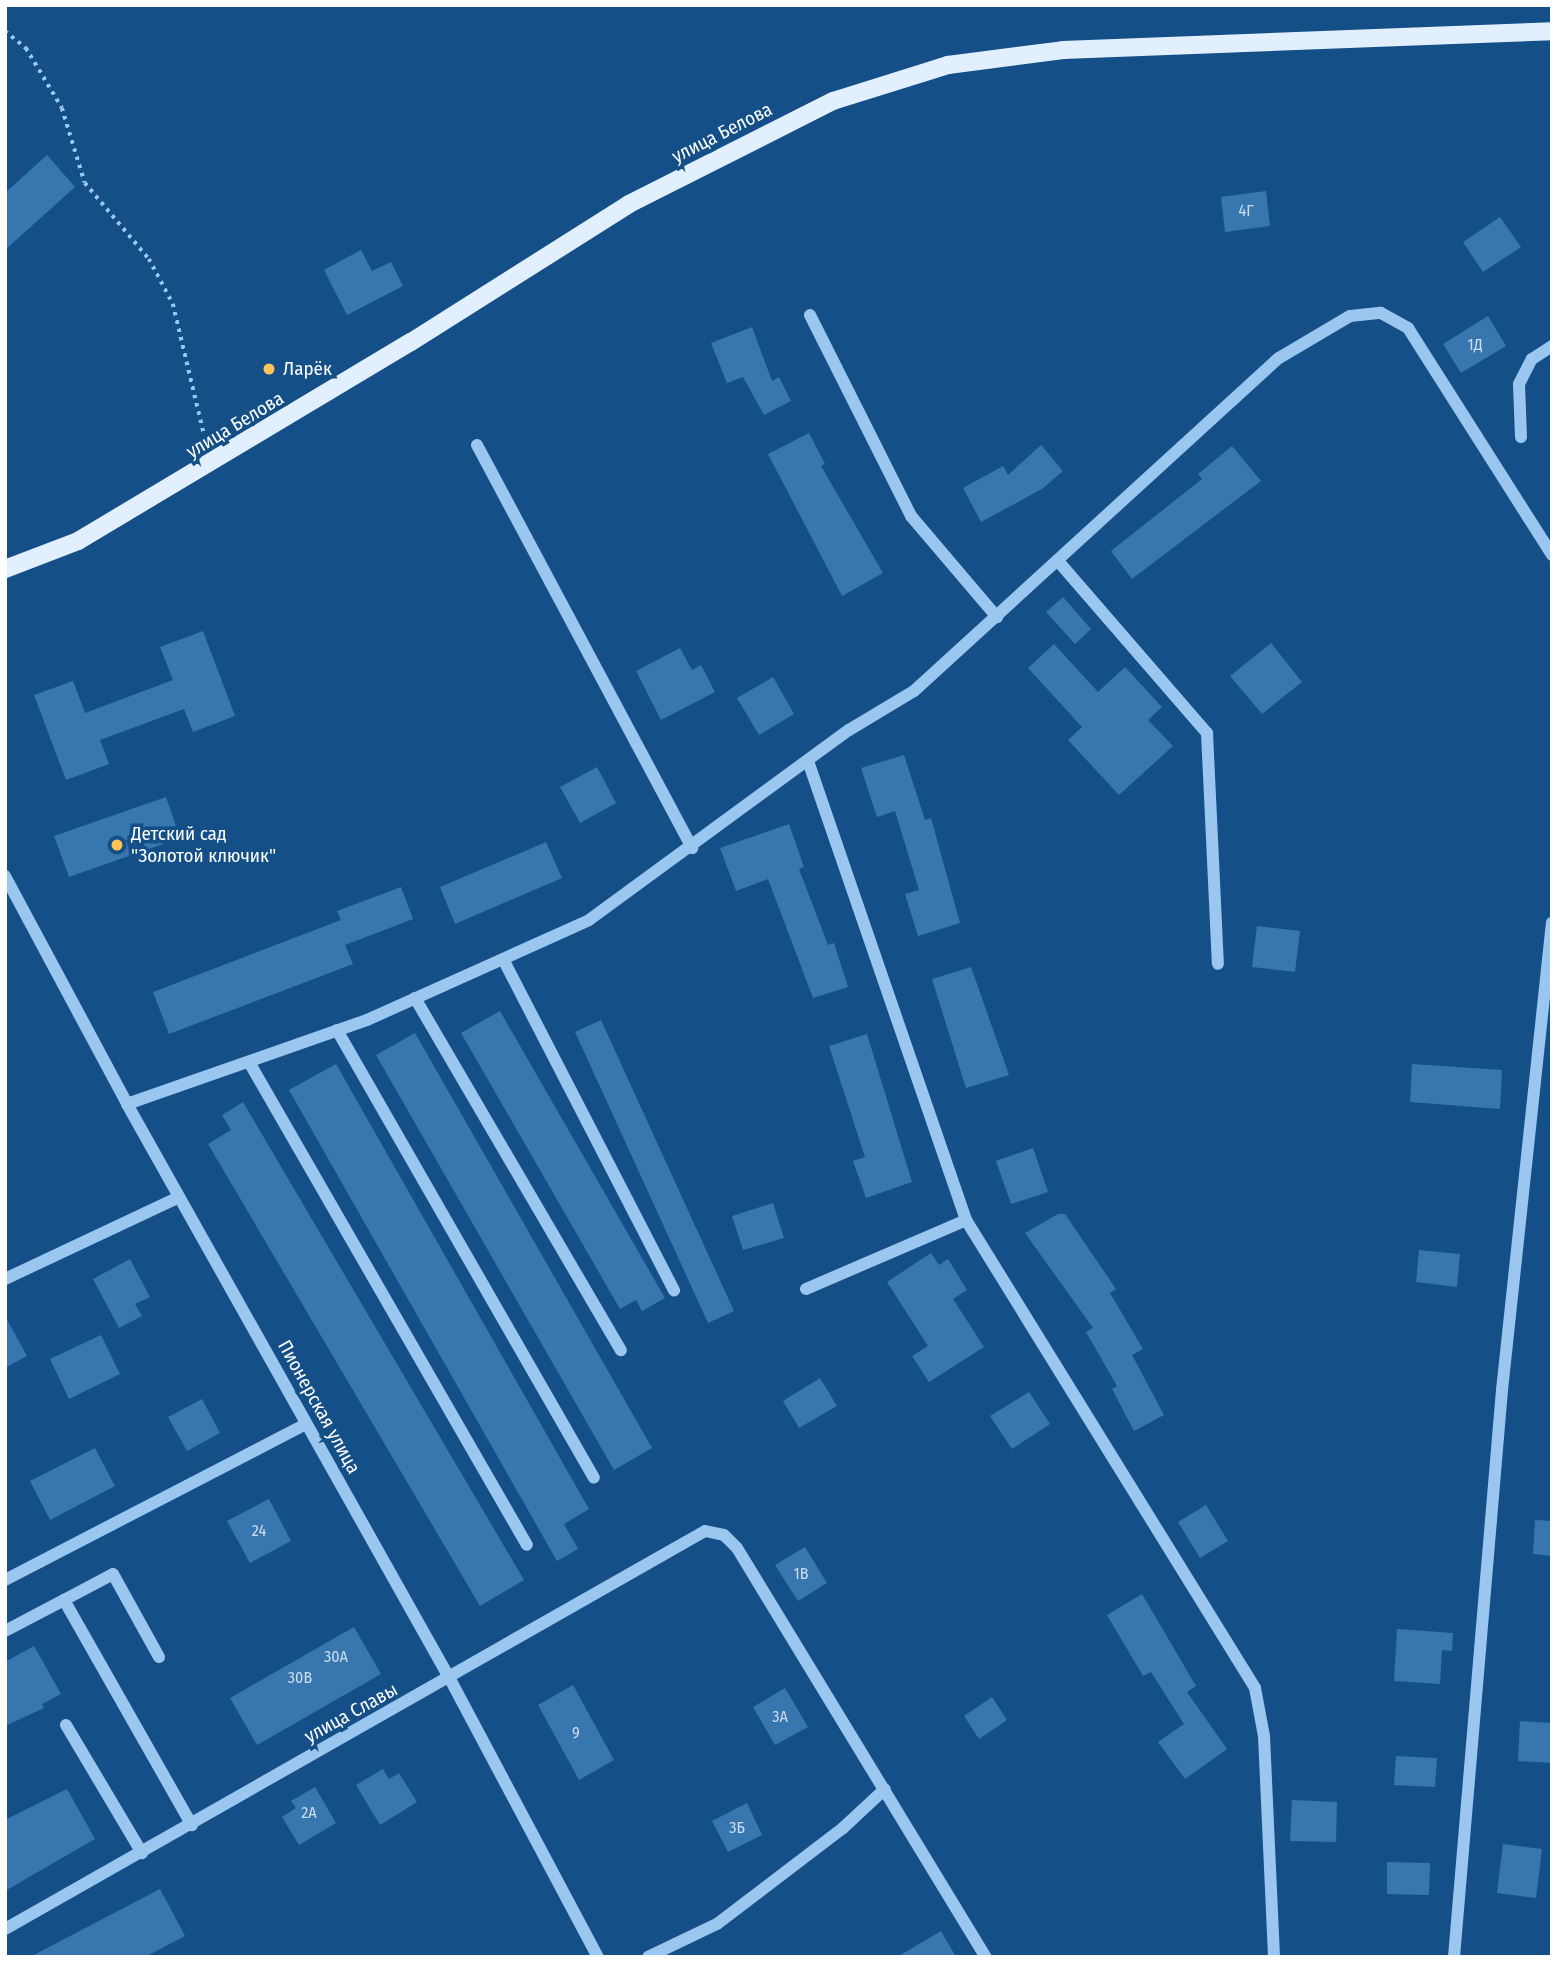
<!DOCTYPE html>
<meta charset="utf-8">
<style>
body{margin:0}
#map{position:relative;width:1557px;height:1962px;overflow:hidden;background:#144f88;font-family:"Fira Sans Condensed",sans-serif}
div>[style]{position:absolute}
.building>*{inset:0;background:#3876b0}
.path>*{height:3.5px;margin-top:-1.75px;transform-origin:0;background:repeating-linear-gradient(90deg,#9ac6ef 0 3.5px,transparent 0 8.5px)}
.minor>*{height:12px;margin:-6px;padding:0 6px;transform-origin:6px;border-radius:6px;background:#9ac6ef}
.major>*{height:18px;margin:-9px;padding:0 9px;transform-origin:9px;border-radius:9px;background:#e2efff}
.dots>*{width:19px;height:19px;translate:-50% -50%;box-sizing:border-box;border:4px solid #144f88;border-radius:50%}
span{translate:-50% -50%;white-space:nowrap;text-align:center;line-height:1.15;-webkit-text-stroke:7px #144f88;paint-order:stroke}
.number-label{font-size:16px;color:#cdddeb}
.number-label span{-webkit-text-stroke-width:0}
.street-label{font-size:19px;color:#fff}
.poi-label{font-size:19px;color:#fff}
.left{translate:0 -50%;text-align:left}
.frame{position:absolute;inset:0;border:7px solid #fff;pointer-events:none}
</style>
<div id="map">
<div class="building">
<i style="clip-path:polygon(47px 155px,75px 187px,5px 250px,5px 193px)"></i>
<i style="clip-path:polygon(1266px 191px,1270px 226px,1225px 232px,1221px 197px)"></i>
<i style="clip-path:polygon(1500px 217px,1521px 247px,1483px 272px,1463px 242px)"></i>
<i style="clip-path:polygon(361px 250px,372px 271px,391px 262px,403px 286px,347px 315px,324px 270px)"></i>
<i style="clip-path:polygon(1488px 316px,1506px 346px,1461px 373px,1443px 344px)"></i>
<i style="clip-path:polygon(752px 327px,772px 381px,779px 377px,791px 401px,764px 415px,743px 377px,727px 383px,711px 343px)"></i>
<i style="clip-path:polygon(809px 433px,825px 464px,821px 466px,883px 573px,842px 596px,768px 454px)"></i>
<i style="clip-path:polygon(1041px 445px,1063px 471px,1042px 489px,981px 522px,963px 488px,1003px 466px,1008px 475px)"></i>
<i style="clip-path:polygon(1232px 446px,1261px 481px,1132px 579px,1111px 551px,1202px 479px,1198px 474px)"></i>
<i style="clip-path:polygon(1063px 597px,1091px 629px,1075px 644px,1046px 612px)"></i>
<i style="clip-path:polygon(203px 631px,235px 716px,193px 732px,184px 709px,100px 740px,109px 764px,66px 780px,34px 695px,73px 681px,85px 713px,173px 680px,160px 647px)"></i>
<i style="clip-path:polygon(1271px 643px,1302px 682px,1262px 714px,1230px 676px)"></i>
<i style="clip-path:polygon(1054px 644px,1098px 692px,1125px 667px,1162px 707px,1148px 720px,1173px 746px,1119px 795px,1068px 740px,1082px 727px,1028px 668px)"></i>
<i style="clip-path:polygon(680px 648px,692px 670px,701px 665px,715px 692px,661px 720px,636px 671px)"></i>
<i style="clip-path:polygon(773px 677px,794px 714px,759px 735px,737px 698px)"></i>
<i style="clip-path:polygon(904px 755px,925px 820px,931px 818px,960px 923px,918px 936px,905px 894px,919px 890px,895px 811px,877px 817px,861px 768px)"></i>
<i style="clip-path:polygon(597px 767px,616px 803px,580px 823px,560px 787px)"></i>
<i style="clip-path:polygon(166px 797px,180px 838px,69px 877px,54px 836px)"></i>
<i style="clip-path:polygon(789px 824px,804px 867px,799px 869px,828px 945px,834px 943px,848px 987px,813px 998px,768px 879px,736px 891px,720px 848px)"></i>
<i style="clip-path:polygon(546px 842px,562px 878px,455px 924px,440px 887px)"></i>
<i style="clip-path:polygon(401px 887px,413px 919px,345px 945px,353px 964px,169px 1034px,153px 992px,341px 920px,337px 911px)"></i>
<i style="clip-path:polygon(1257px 926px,1300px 931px,1295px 972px,1252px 967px)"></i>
<i style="clip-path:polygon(971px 967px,1009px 1075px,966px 1088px,932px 979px)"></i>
<i style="clip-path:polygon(500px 1011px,665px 1298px,642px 1311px,636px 1300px,620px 1309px,461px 1033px)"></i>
<i style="clip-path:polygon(601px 1020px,734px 1311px,708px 1323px,575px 1032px)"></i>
<i style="clip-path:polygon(415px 1033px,652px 1448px,614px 1470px,376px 1055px)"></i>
<i style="clip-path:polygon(867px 1034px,912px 1182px,866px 1198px,853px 1161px,865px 1157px,829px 1046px)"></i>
<i style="clip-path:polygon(336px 1064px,589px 1509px,564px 1524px,578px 1549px,557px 1561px,289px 1090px)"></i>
<i style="clip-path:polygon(1412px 1064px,1502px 1070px,1500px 1109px,1410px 1102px)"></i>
<i style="clip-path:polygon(243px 1102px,524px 1580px,480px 1606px,208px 1144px,231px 1130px,222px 1115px)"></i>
<i style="clip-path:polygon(1033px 1148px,1048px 1192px,1011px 1204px,996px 1161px)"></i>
<i style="clip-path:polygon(773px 1203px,784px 1238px,743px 1250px,732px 1216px)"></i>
<i style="clip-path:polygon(1058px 1214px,1065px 1214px,1116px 1289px,1110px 1293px,1143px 1349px,1132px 1355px,1164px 1415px,1134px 1431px,1112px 1389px,1117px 1386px,1086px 1332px,1093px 1328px,1025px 1233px)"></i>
<i style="clip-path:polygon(1419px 1250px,1460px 1254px,1457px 1287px,1416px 1282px)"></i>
<i style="clip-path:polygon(931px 1253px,939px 1265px,948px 1259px,967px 1290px,953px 1299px,984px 1347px,929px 1382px,912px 1356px,928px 1346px,887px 1282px)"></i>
<i style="clip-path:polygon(130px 1259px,150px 1297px,135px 1304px,142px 1316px,119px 1328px,93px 1279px)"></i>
<i style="clip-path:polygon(5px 1316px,27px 1356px,5px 1368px)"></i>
<i style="clip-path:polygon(101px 1335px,120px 1374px,69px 1399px,50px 1359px)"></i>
<i style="clip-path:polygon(820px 1378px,837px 1406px,799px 1428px,783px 1401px)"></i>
<i style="clip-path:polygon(1029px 1392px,1050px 1424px,1012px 1449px,990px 1416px)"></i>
<i style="clip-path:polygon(202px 1399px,220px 1433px,187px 1451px,168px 1417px)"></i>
<i style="clip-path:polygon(95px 1448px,115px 1486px,50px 1520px,30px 1481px)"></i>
<i style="clip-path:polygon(269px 1499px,291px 1541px,250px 1563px,227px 1521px)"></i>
<i style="clip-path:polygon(1206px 1505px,1228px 1541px,1200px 1558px,1178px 1522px)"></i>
<i style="clip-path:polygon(1535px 1520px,1552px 1521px,1552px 1556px,1533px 1554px)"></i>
<i style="clip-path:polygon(805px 1547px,827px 1583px,798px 1601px,775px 1565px)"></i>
<i style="clip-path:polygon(1142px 1594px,1196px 1686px,1187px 1692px,1227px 1749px,1185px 1779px,1158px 1742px,1184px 1724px,1151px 1672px,1143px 1676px,1107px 1615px)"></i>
<i style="clip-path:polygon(354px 1627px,381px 1674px,257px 1745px,230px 1698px)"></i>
<i style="clip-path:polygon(1397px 1629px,1453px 1633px,1452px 1651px,1442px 1650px,1440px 1684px,1394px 1681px)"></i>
<i style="clip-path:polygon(34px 1646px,61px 1694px,42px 1704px,44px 1708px,5px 1726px,5px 1662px)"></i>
<i style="clip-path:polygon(573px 1685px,614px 1760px,579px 1780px,538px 1705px)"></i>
<i style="clip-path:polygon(785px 1688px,808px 1727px,775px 1745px,753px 1707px)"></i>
<i style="clip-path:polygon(992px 1697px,1007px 1720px,979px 1739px,964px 1716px)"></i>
<i style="clip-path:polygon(1520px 1721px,1552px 1723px,1552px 1763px,1518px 1761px)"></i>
<i style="clip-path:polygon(1396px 1756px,1437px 1758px,1435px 1787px,1394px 1785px)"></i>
<i style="clip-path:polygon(383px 1769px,389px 1779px,399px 1773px,417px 1802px,380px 1825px,356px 1785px)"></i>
<i style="clip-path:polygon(315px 1787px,336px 1823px,299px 1845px,282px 1817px,296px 1808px,291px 1801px)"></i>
<i style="clip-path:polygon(67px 1789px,95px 1839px,5px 1891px,5px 1820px)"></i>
<i style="clip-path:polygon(1292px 1800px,1337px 1802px,1336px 1842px,1290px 1841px)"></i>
<i style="clip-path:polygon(747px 1803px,762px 1835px,728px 1852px,712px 1821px)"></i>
<i style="clip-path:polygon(1503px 1844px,1542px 1849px,1536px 1898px,1497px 1893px)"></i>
<i style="clip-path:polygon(1387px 1862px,1430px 1863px,1429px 1895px,1387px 1894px)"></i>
<i style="clip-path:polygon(160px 1889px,185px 1936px,145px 1957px,30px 1957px)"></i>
<i style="clip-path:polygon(941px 1931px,956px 1957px,897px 1957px)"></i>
</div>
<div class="path">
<i style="left:5px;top:31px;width:27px;rotate:39deg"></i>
<i style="left:26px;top:48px;width:70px;rotate:59deg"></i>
<i style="left:62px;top:108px;width:78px;rotate:73deg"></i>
<i style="left:85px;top:183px;width:99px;rotate:49.9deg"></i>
<i style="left:149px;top:259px;width:51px;rotate:61.9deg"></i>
<i style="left:173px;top:304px;width:142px;rotate:76.6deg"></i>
</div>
<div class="minor">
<i style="left:810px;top:315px;width:225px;rotate:63.3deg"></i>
<i style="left:911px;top:516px;width:133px;rotate:49.6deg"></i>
<i style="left:1521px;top:437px;width:53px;rotate:-92.2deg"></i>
<i style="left:1519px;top:384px;width:28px;rotate:-63deg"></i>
<i style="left:1532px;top:359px;width:24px;rotate:-33deg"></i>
<i style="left:477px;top:445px;width:457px;rotate:61.9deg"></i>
<i style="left:1058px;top:561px;width:228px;rotate:49.1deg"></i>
<i style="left:1207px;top:733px;width:231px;rotate:87.3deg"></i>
<i style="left:808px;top:761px;width:485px;rotate:71deg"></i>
<i style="left:966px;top:1220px;width:550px;rotate:58.3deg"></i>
<i style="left:1255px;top:1688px;width:49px;rotate:79.4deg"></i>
<i style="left:1264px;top:1736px;width:221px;rotate:87.4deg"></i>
<i style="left:5px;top:876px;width:259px;rotate:61.8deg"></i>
<i style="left:127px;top:1104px;width:660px;rotate:60.68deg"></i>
<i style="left:450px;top:1679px;width:315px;rotate:62deg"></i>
<i style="left:503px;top:959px;width:373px;rotate:62.7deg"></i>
<i style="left:415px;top:998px;width:408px;rotate:59.7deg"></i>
<i style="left:337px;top:1030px;width:516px;rotate:60.16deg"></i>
<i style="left:249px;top:1062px;width:557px;rotate:60.08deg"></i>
<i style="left:127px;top:1104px;width:254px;rotate:-19.3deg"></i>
<i style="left:367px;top:1020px;width:243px;rotate:-24.2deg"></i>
<i style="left:589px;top:920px;width:322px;rotate:-36.2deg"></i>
<i style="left:849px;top:730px;width:76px;rotate:-31deg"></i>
<i style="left:914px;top:691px;width:494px;rotate:-42.4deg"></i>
<i style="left:1279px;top:358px;width:82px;rotate:-30.6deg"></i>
<i style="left:1350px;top:316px;width:31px;rotate:-6deg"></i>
<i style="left:1381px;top:313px;width:31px;rotate:29deg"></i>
<i style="left:1408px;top:328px;width:269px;rotate:57.6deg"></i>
<i style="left:5px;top:1279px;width:192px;rotate:-25.2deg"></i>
<i style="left:806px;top:1289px;width:174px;rotate:-23.3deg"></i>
<i style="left:5px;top:1580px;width:339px;rotate:-27.4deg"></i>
<i style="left:64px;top:1600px;width:55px;rotate:-28deg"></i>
<i style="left:113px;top:1574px;width:95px;rotate:61deg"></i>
<i style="left:5px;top:1631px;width:67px;rotate:-27.7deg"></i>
<i style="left:64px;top:1600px;width:259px;rotate:60.4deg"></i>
<i style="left:66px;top:1725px;width:149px;rotate:59.3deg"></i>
<i style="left:5px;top:1929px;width:805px;rotate:-29.62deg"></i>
<i style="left:705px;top:1531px;width:19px;rotate:12deg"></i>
<i style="left:724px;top:1535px;width:18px;rotate:45deg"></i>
<i style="left:737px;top:1548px;width:479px;rotate:58.7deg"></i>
<i style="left:648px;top:1957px;width:76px;rotate:-25.6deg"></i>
<i style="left:717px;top:1924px;width:158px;rotate:-37.3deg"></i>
<i style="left:843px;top:1828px;width:57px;rotate:-42.9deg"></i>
<i style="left:1454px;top:1957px;width:569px;rotate:-85.16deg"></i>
<i style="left:1502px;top:1390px;width:470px;rotate:-83.9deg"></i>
</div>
<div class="major">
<i style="left:5px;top:569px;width:78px;rotate:-21deg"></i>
<i style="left:78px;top:541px;width:388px;rotate:-30.9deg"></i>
<i style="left:411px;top:342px;width:258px;rotate:-32.3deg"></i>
<i style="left:629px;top:204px;width:229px;rotate:-26.8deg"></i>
<i style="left:833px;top:101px;width:121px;rotate:-17.4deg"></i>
<i style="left:948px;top:65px;width:116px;rotate:-7.4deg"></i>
<i style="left:1063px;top:50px;width:489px;rotate:-2.2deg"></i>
</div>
<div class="dots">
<i style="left:269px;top:369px;background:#ffc358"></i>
<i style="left:117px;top:845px;background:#ffc358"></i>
</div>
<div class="number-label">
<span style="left:1246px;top:211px">4Г</span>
<span style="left:1475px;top:345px">1Д</span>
<span style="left:259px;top:1531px">24</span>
<span style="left:801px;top:1574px">1В</span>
<span style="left:336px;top:1657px">30А</span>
<span style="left:300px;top:1678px">30В</span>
<span style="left:780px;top:1717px">3А</span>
<span style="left:576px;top:1733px">9</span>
<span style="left:309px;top:1813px">2А</span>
<span style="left:737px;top:1828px">3Б</span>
</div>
<div class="street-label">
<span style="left:722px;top:133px;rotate:-27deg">улица Белова</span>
<span style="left:235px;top:425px;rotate:-31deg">улица Белова</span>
<span style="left:319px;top:1407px;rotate:61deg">Пионерская улица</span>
<span style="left:351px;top:1713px;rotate:-29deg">улица Славы</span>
</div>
<div class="poi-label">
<span class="left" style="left:283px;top:369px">Ларёк</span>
<span class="left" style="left:131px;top:845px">Детский сад<br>"Золотой ключик"</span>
</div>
<div class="frame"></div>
</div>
